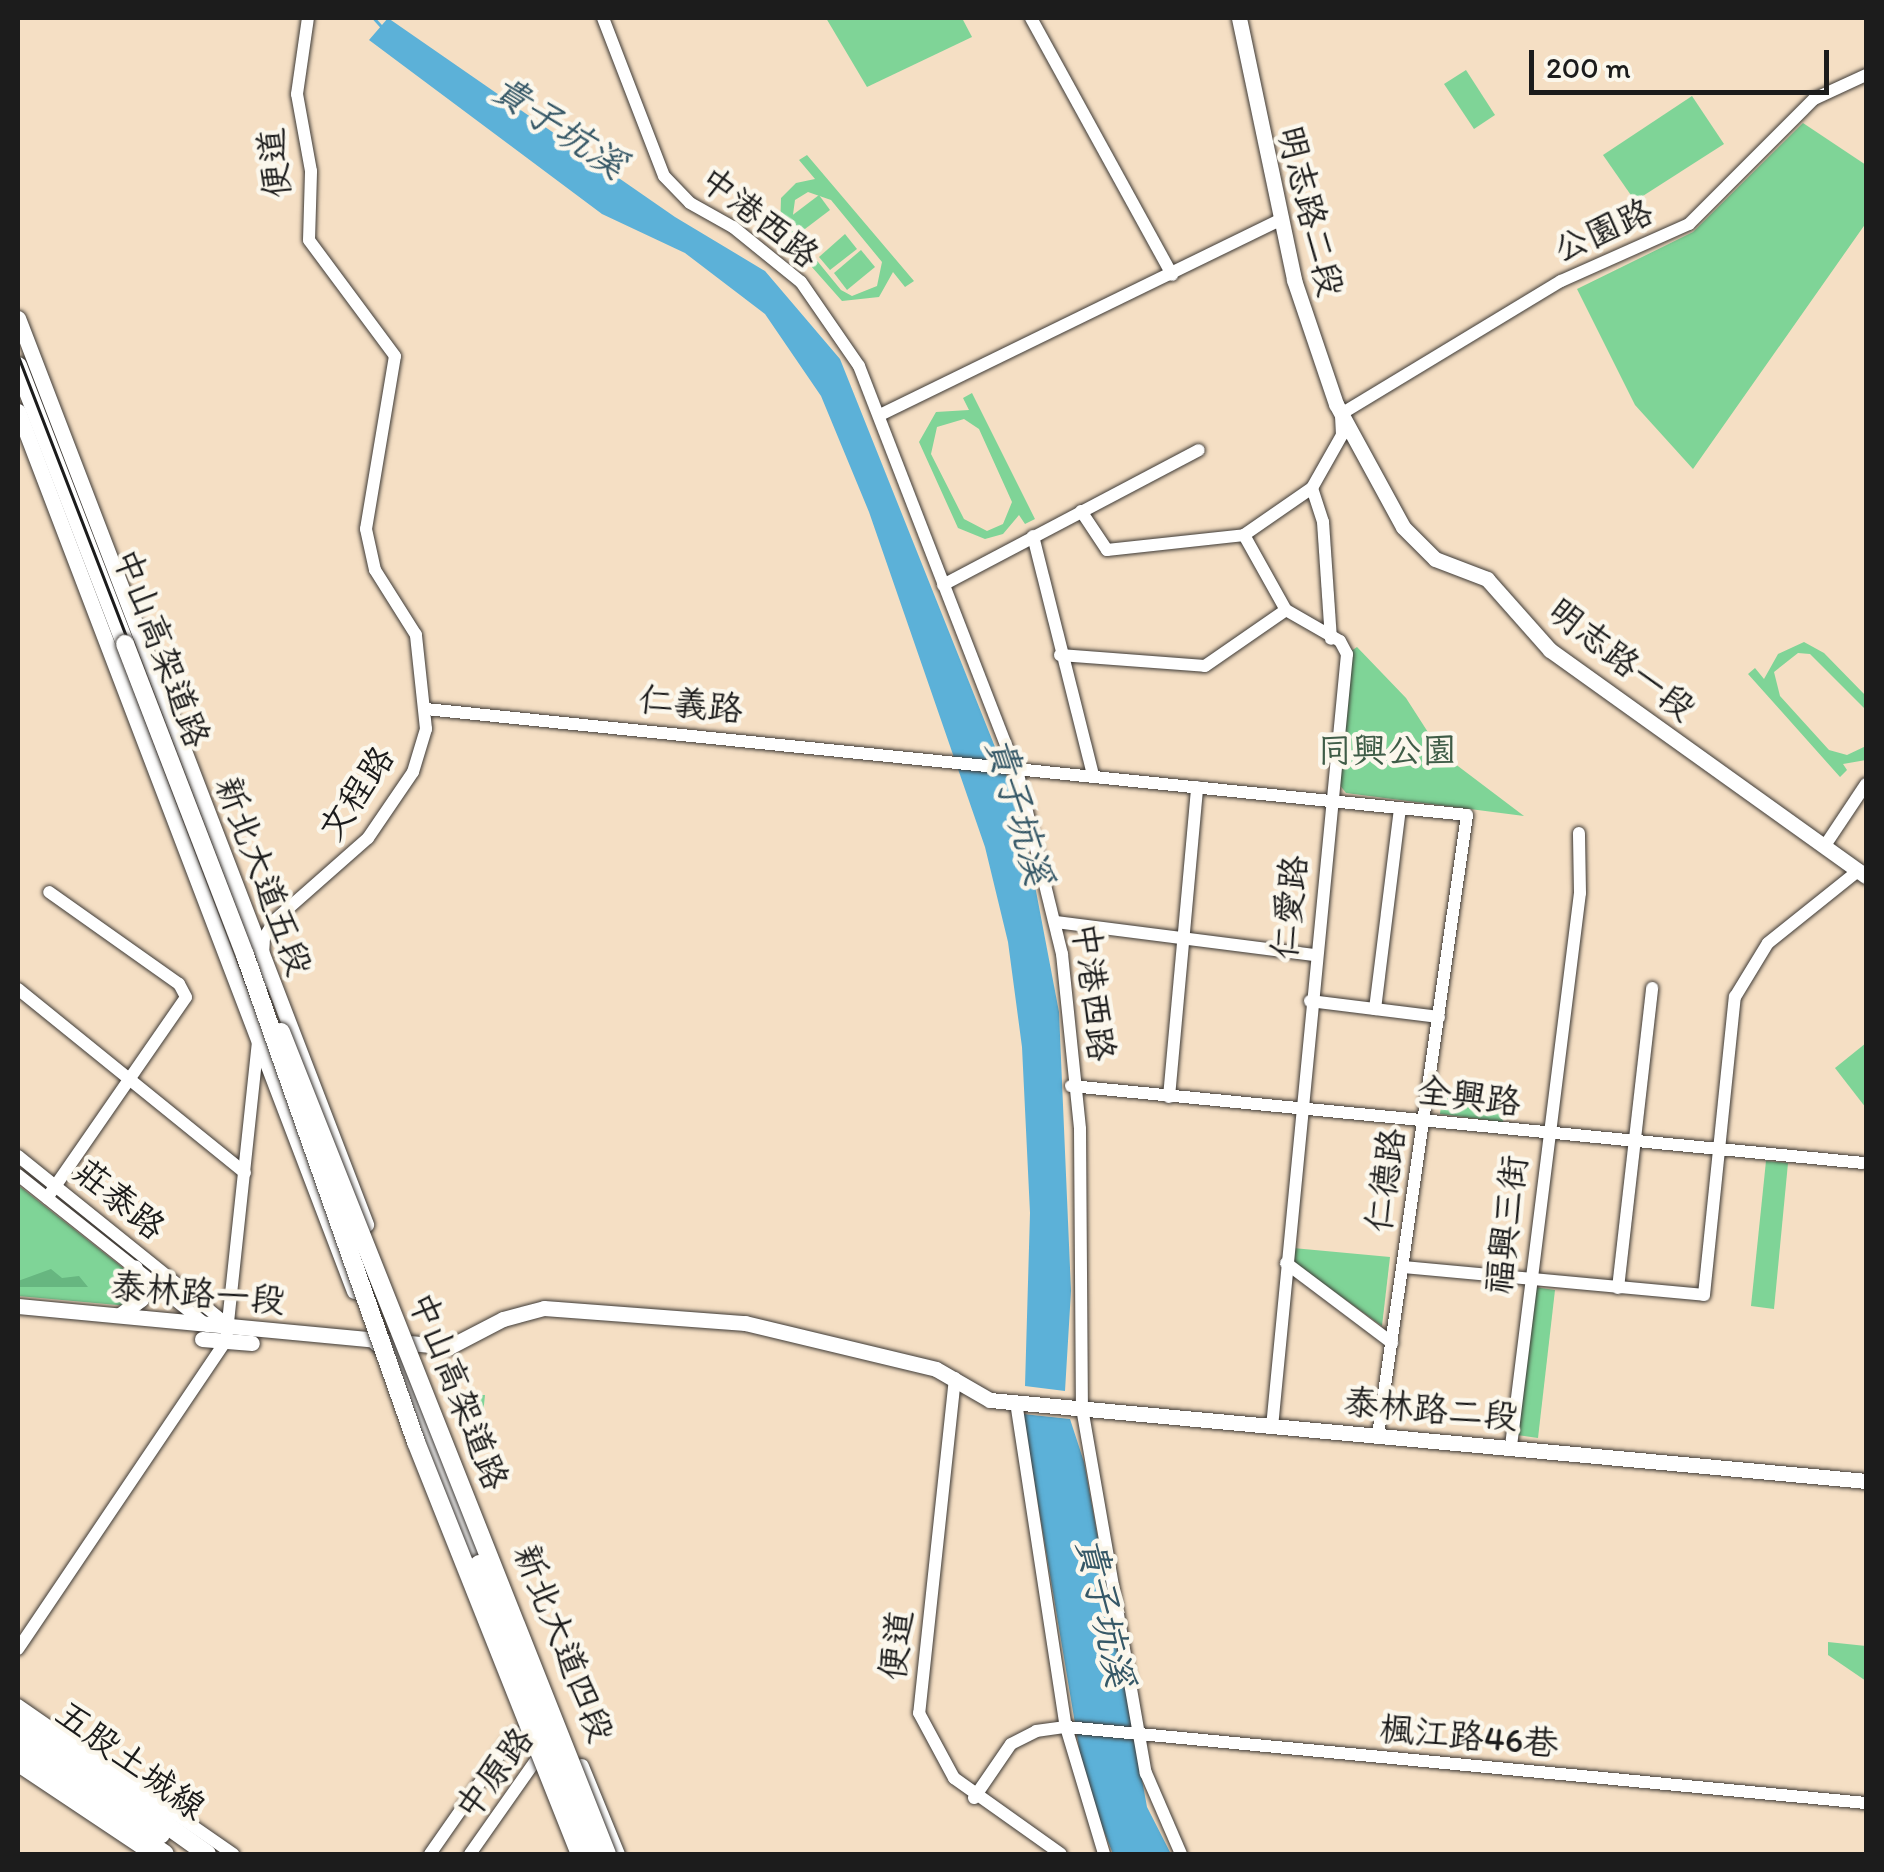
<!DOCTYPE html>
<meta charset="utf-8">
<style>
body{margin:0}
#map{position:relative;width:1884px;height:1872px;overflow:hidden;background:#f5dfc4;font-family:Itim,"LXGW WenKai TC",sans-serif}
div>[style]{position:absolute}
.green>*{inset:0;background:#7fd497}
.forest>*{inset:0;background:#67b680}
.water>*{inset:0;background:#5cb1d8}
.stream>*{height:2.5px;margin:-1.25px;padding:0 1.25px;transform-origin:1.25px;border-radius:1.25px;background:#5cb1d8}
.roads{filter:drop-shadow(0 0 2px #3d3935) drop-shadow(0 0 2px #3d3935)}
.minor>*{height:12px;margin:-6px;padding:0 6px;transform-origin:6px;border-radius:6px;background:#fff}
.major>*{height:15px;margin:-7.5px;padding:0 7.5px;transform-origin:7.5px;border-radius:7.5px;background:#fff}
.highway>*{height:18px;margin:-9px;padding:0 9px;transform-origin:9px;border-radius:9px;background:#fff}
.rail>*{height:2.5px;margin:-1.25px;padding:0 1.25px;transform-origin:1.25px;border-radius:1.25px;background:#1c1c1c}
.bridges{filter:drop-shadow(0 0 2px #3d3935) drop-shadow(0 0 2px #3d3935)}
.highway-bridge>*{height:18px;margin:-9px;padding:0 9px;transform-origin:9px;border-radius:9px;background:#fff}
span{translate:-50% -50%;white-space:nowrap;text-align:center;line-height:1.15;-webkit-text-stroke:9px #fbf7ec;paint-order:stroke}
.street-label{font-size:35px;color:#1c1c1c}
.park-label{font-size:35px;color:#3f5c47}
.water-label{font-size:38px;color:#365867;font-style:italic}
.frame{position:absolute;inset:0;border:20px solid #1c1c1c;pointer-events:none}
.scale{position:absolute;left:1529px;top:50px;width:300px;height:45px;box-sizing:border-box;border:5px solid #1c1c1c;border-top:0;padding-left:12px;font-size:30px;line-height:35px;white-space:nowrap;color:#1c1c1c;-webkit-text-stroke:8px #fbf7ec;paint-order:stroke}
</style>
<div id="map">
<div class="green">
<i style="clip-path:polygon(826px 18px,962px 18px,972px 37px,867px 87px)"></i>
<i style="clip-path:polygon(1466px 70px,1495px 115px,1474px 129px,1444px 84px)"></i>
<i style="clip-path:polygon(1692px 96px,1724px 144px,1635px 201px,1603px 155px)"></i>
<i style="clip-path:polygon(1803px 123px,1866px 165px,1866px 223px,1693px 469px,1635px 405px,1577px 289px,1693px 232px)"></i>
<i style="clip-path:polygon(evenodd,807px 155px,914px 281px,905px 287px,893px 272px,879px 297px,842px 301px,780px 231px,781px 198px,796px 183px,815px 179px,799px 160px,807px 155px,808px 192px,831px 200px,882px 262px,877px 286px,852px 296px,841px 290px,791px 229px,795px 200px,808px 192px)"></i>
<i style="clip-path:polygon(819px 195px,830px 210px,801px 232px,790px 217px)"></i>
<i style="clip-path:polygon(845px 234px,857px 249px,830px 270px,819px 257px)"></i>
<i style="clip-path:polygon(861px 250px,875px 267px,847px 290px,834px 273px)"></i>
<i style="clip-path:polygon(evenodd,972px 393px,1035px 519px,1025px 524px,1019px 515px,1003px 534px,985px 539px,958px 528px,919px 442px,936px 412px,969px 410px,963px 398px,972px 393px,964px 419px,979px 429px,1012px 502px,1003px 524px,987px 531px,964px 519px,931px 454px,937px 427px,964px 419px)"></i>
<i style="clip-path:polygon(1804px 642px,1824px 653px,1866px 696px,1866px 710px,1810px 654px,1798px 653px,1774px 672px,1780px 696px,1829px 750px,1847px 755px,1866px 746px,1866px 760px,1843px 764px,1847px 770px,1840px 777px,1748px 674px,1755px 668px,1764px 679px,1778px 654px)"></i>
<i style="clip-path:polygon(1357px 647px,1406px 698px,1442px 754px,1524px 816px,1346px 793px,1339px 784px,1351px 651px)"></i>
<i style="clip-path:polygon(1866px 1043px,1866px 1108px,1835px 1068px)"></i>
<i style="clip-path:polygon(1443px 1089px,1506px 1097px,1503px 1122px,1440px 1114px)"></i>
<i style="clip-path:polygon(1766px 1161px,1788px 1163px,1774px 1309px,1751px 1306px)"></i>
<i style="clip-path:polygon(18px 1185px,132px 1275px,139px 1290px,128px 1306px,18px 1296px)"></i>
<i style="clip-path:polygon(1293px 1248px,1390px 1257px,1382px 1326px,1292px 1261px)"></i>
<i style="clip-path:polygon(1534px 1287px,1555px 1290px,1538px 1438px,1517px 1435px)"></i>
<i style="clip-path:polygon(465px 1395px,485px 1395px,479px 1452px,461px 1403px)"></i>
<i style="clip-path:polygon(1828px 1642px,1866px 1646px,1866px 1681px,1828px 1655px)"></i>
</div>
<div class="forest">
<i style="clip-path:polygon(51px 1269px,62px 1278px,79px 1276px,88px 1287px,18px 1287px,18px 1281px)"></i>
</div>
<div class="water">
<i style="clip-path:polygon(388px 18px,675px 217px,765px 271px,840px 359px,1021px 812px,1059px 1012px,1071px 1291px,1065px 1391px,1025px 1386px,1030px 1213px,1022px 1047px,1008px 942px,985px 847px,869px 512px,821px 396px,765px 314px,685px 253px,602px 214px,369px 40px)"></i>
<i style="clip-path:polygon(1023px 1414px,1070px 1419px,1084px 1462px,1147px 1807px,1171px 1854px,1113px 1854px,1085px 1783px)"></i>
</div>
<div class="stream">
<i style="left:374px;top:18px;width:13px;rotate:48deg"></i>
</div>
<div class="roads">
<div class="minor">
<i style="left:603px;top:18px;width:169px;rotate:68.9deg"></i>
<i style="left:664px;top:176px;width:37px;rotate:46deg"></i>
<i style="left:690px;top:203px;width:49px;rotate:29.2deg"></i>
<i style="left:733px;top:227px;width:87px;rotate:39deg"></i>
<i style="left:801px;top:282px;width:102px;rotate:55.4deg"></i>
<i style="left:859px;top:366px;width:443px;rotate:68.8deg"></i>
<i style="left:1019px;top:779px;width:180px;rotate:76.2deg"></i>
<i style="left:1062px;top:954px;width:176px;rotate:84.1deg"></i>
<i style="left:1080px;top:1129px;width:279px;rotate:89.6deg"></i>
<i style="left:1082px;top:1408px;width:371px;rotate:80.1deg"></i>
<i style="left:1146px;top:1773px;width:88px;rotate:66.6deg"></i>
<i style="left:1031px;top:18px;width:293px;rotate:61.2deg"></i>
<i style="left:882px;top:414px;width:440px;rotate:-26deg"></i>
<i style="left:1312px;top:488px;width:36px;rotate:72deg"></i>
<i style="left:1323px;top:522px;width:117px;rotate:86.1deg"></i>
<i style="left:1081px;top:511px;width:47px;rotate:56.3deg"></i>
<i style="left:1107px;top:550px;width:138px;rotate:-6.2deg"></i>
<i style="left:1244px;top:535px;width:83px;rotate:-34.7deg"></i>
<i style="left:1312px;top:488px;width:61px;rotate:-60.5deg"></i>
<i style="left:1342px;top:435px;width:21px;rotate:-93deg"></i>
<i style="left:1341px;top:414px;width:257px;rotate:-31.2deg"></i>
<i style="left:1561px;top:281px;width:140px;rotate:-24deg"></i>
<i style="left:1689px;top:224px;width:177px;rotate:-45deg"></i>
<i style="left:1814px;top:99px;width:57px;rotate:-24.8deg"></i>
<i style="left:1244px;top:535px;width:86px;rotate:60.8deg"></i>
<i style="left:1286px;top:610px;width:62px;rotate:29.9deg"></i>
<i style="left:1340px;top:641px;width:15px;rotate:62deg"></i>
<i style="left:1347px;top:654px;width:777px;rotate:95.54deg"></i>
<i style="left:1033px;top:536px;width:246px;rotate:75.9deg"></i>
<i style="left:943px;top:585px;width:289px;rotate:-27.8deg"></i>
<i style="left:1060px;top:655px;width:145px;rotate:4.3deg"></i>
<i style="left:1205px;top:666px;width:98px;rotate:-34.7deg"></i>
<i style="left:426px;top:709px;width:1046px;rotate:5.81deg"></i>
<i style="left:1467px;top:815px;width:626px;rotate:98.17deg"></i>
<i style="left:1826px;top:844px;width:72px;rotate:-56.3deg"></i>
<i style="left:1056px;top:922px;width:260px;rotate:7.3deg"></i>
<i style="left:18px;top:989px;width:292px;rotate:39deg"></i>
<i style="left:261px;top:993px;width:55px;rotate:-86.9deg"></i>
<i style="left:264px;top:938px;width:21px;rotate:-59deg"></i>
<i style="left:275px;top:920px;width:124px;rotate:-41.4deg"></i>
<i style="left:368px;top:838px;width:80px;rotate:-55.7deg"></i>
<i style="left:413px;top:772px;width:45px;rotate:-73.2deg"></i>
<i style="left:426px;top:729px;width:95px;rotate:-96.1deg"></i>
<i style="left:416px;top:635px;width:77px;rotate:-122.2deg"></i>
<i style="left:375px;top:570px;width:42px;rotate:-102.4deg"></i>
<i style="left:366px;top:529px;width:175px;rotate:-80.5deg"></i>
<i style="left:395px;top:356px;width:144px;rotate:-126.6deg"></i>
<i style="left:309px;top:240px;width:69px;rotate:-88.3deg"></i>
<i style="left:311px;top:171px;width:78px;rotate:-100.3deg"></i>
<i style="left:297px;top:94px;width:77px;rotate:-81.8deg"></i>
<i style="left:1310px;top:1001px;width:130px;rotate:7.1deg"></i>
<i style="left:1375px;top:1009px;width:202px;rotate:-82.9deg"></i>
<i style="left:1071px;top:1086px;width:796px;rotate:5.55deg"></i>
<i style="left:1169px;top:1097px;width:311px;rotate:-84.8deg"></i>
<i style="left:18px;top:1156px;width:273px;rotate:38.8deg"></i>
<i style="left:18px;top:1175px;width:243px;rotate:38.5deg"></i>
<i style="left:47px;top:1198px;width:244px;rotate:-55.3deg"></i>
<i style="left:186px;top:997px;width:15px;rotate:-118deg"></i>
<i style="left:179px;top:984px;width:159px;rotate:-144.7deg"></i>
<i style="left:1286px;top:1263px;width:133px;rotate:37deg"></i>
<i style="left:1404px;top:1267px;width:301px;rotate:5.3deg"></i>
<i style="left:1704px;top:1295px;width:300px;rotate:-84.1deg"></i>
<i style="left:1735px;top:997px;width:63px;rotate:-58.6deg"></i>
<i style="left:1768px;top:943px;width:117px;rotate:-38.7deg"></i>
<i style="left:1618px;top:1288px;width:302px;rotate:-83.5deg"></i>
<i style="left:955px;top:1378px;width:337px;rotate:96.1deg"></i>
<i style="left:919px;top:1713px;width:74px;rotate:61.7deg"></i>
<i style="left:954px;top:1778px;width:131px;rotate:35.4deg"></i>
<i style="left:1016px;top:1402px;width:329px;rotate:81.3deg"></i>
<i style="left:1066px;top:1727px;width:133px;rotate:73.3deg"></i>
<i style="left:1511px;top:1446px;width:557px;rotate:-82.89deg"></i>
<i style="left:1580px;top:893px;width:60px;rotate:-91deg"></i>
<i style="left:18px;top:1649px;width:372px;rotate:-56deg"></i>
<i style="left:226px;top:1341px;width:300px;rotate:-83.9deg"></i>
<i style="left:18px;top:1705px;width:262px;rotate:34.7deg"></i>
<i style="left:18px;top:1766px;width:159px;rotate:33.7deg"></i>
<i style="left:974px;top:1798px;width:65px;rotate:-55.6deg"></i>
<i style="left:1011px;top:1744px;width:28px;rotate:-27deg"></i>
<i style="left:1036px;top:1731px;width:30px;rotate:-8deg"></i>
<i style="left:1066px;top:1727px;width:804px;rotate:5.43deg"></i>
<i style="left:430px;top:1854px;width:145px;rotate:-55.1deg"></i>
<i style="left:513px;top:1735px;width:11px;rotate:-15deg"></i>
<i style="left:470px;top:1854px;width:127px;rotate:-54.9deg"></i>
</div>
<div class="major">
<i style="left:1239px;top:18px;width:268px;rotate:78.1deg"></i>
<i style="left:1294px;top:280px;width:131px;rotate:71.3deg"></i>
<i style="left:1336px;top:404px;width:140px;rotate:61.4deg"></i>
<i style="left:1403px;top:527px;width:45px;rotate:45deg"></i>
<i style="left:1435px;top:559px;width:56px;rotate:21deg"></i>
<i style="left:1487px;top:579px;width:95px;rotate:48.4deg"></i>
<i style="left:1550px;top:650px;width:388px;rotate:35.6deg"></i>
<i style="left:18px;top:318px;width:971px;rotate:68.99deg"></i>
<i style="left:18px;top:411px;width:942px;rotate:69.1deg"></i>
<i style="left:18px;top:1306px;width:433px;rotate:5.4deg"></i>
<i style="left:449px;top:1347px;width:61px;rotate:-27.4deg"></i>
<i style="left:503px;top:1319px;width:42px;rotate:-15deg"></i>
<i style="left:544px;top:1308px;width:202px;rotate:4.3deg"></i>
<i style="left:745px;top:1323px;width:196px;rotate:13.5deg"></i>
<i style="left:936px;top:1369px;width:62px;rotate:29.9deg"></i>
<i style="left:990px;top:1400px;width:880px;rotate:5.28deg"></i>
<i style="left:120px;top:1315px;width:26px;rotate:-37deg"></i>
<i style="left:141px;top:1299px;width:32px;rotate:-101deg"></i>
<i style="left:202px;top:1339px;width:50px;rotate:4.6deg"></i>
<i style="left:581px;top:1766px;width:95px;rotate:67.8deg"></i>
</div>
<div class="highway">
<i style="left:18px;top:366px;width:298px;rotate:68.9deg"></i>
<i style="left:377px;top:1342px;width:27px;rotate:34deg"></i>
<i style="left:399px;top:1357px;width:222px;rotate:68.9deg"></i>
<i style="left:18px;top:1719px;width:232px;rotate:35.5deg"></i>
<i style="left:18px;top:1737px;width:173px;rotate:34.4deg"></i>
<i style="left:18px;top:1753px;width:178px;rotate:34.5deg"></i>
</div>
</div>
<div class="rail">
<i style="left:18px;top:355px;width:1607px;rotate:68.91deg"></i>
</div>
<div class="bridges">
<div class="highway-bridge">
<i style="left:125px;top:644px;width:333px;rotate:68.9deg"></i>
<i style="left:245px;top:955px;width:516px;rotate:70.65deg"></i>
<i style="left:416px;top:1442px;width:443px;rotate:68.3deg"></i>
<i style="left:281px;top:1032px;width:884px;rotate:68.37deg"></i>
<i style="left:479px;top:1564px;width:312px;rotate:68.5deg"></i>
</div>
</div>
<div class="street-label">
<span style="left:274px;top:163px;rotate:-96deg">便道</span>
<span style="left:1311px;top:211px;rotate:76deg">明志路二段</span>
<span style="left:760px;top:217px;rotate:38deg">中港西路</span>
<span style="left:1603px;top:230px;rotate:-24deg">公園路</span>
<span style="left:162px;top:648px;rotate:69deg">中山高架道路</span>
<span style="left:1622px;top:659px;rotate:38deg">明志路一段</span>
<span style="left:691px;top:704px;rotate:6deg">仁義路</span>
<span style="left:356px;top:793px;rotate:-56deg">文程路</span>
<span style="left:264px;top:876px;rotate:69deg">新北大道五段</span>
<span style="left:1289px;top:907px;rotate:-84deg">仁愛路</span>
<span style="left:1094px;top:992px;rotate:83deg">中港西路</span>
<span style="left:1469px;top:1096px;rotate:7deg">全興路</span>
<span style="left:1385px;top:1180px;rotate:-82deg">仁德路</span>
<span style="left:120px;top:1199px;rotate:39deg">莊泰路</span>
<span style="left:1506px;top:1225px;rotate:-83deg">福興三街</span>
<span style="left:198px;top:1293px;rotate:5deg">泰林路一段</span>
<span style="left:459px;top:1391px;rotate:68deg">中山高架道路</span>
<span style="left:1431px;top:1409px;rotate:5deg">泰林路二段</span>
<span style="left:564px;top:1643px;rotate:68deg">新北大道四段</span>
<span style="left:896px;top:1645px;rotate:-83deg">便道</span>
<span style="left:1469px;top:1736px;rotate:5deg">楓江路46巷</span>
<span style="left:131px;top:1760px;rotate:36deg">五股土城線</span>
<span style="left:494px;top:1773px;rotate:-53deg">中原路</span>
</div>
<div class="park-label">
<span style="left:1387px;top:750px">同興公園</span>
</div>
<div class="water-label">
<span style="left:559px;top:127px;rotate:34deg">貴子坑溪</span>
<span style="left:1019px;top:811px;rotate:74deg">貴子坑溪</span>
<span style="left:1105px;top:1612px;rotate:78deg">貴子坑溪</span>
</div>
<div class="frame"></div>
<div class="scale">200 m</div>
</div>
